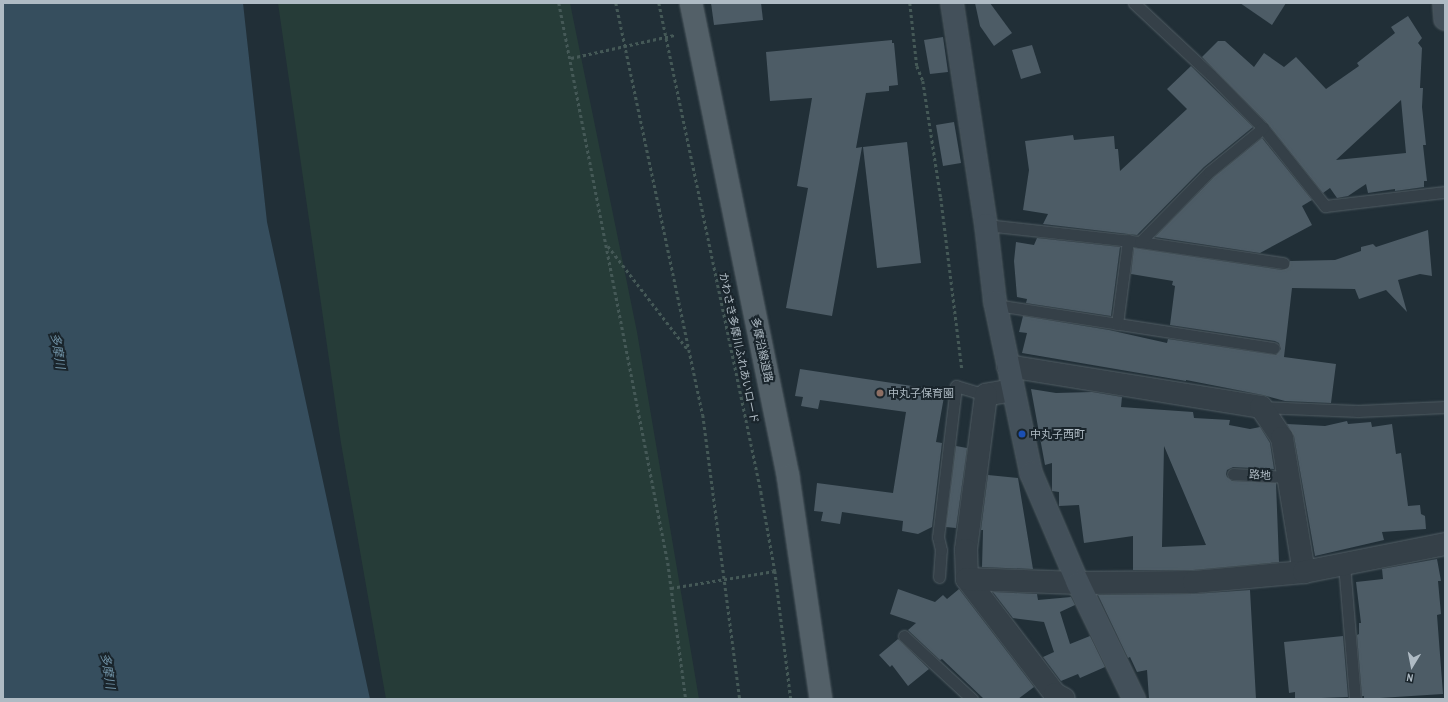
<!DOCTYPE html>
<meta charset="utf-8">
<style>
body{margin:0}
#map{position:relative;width:1448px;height:702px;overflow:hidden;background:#212f37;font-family:"Archivo Narrow","Noto Sans JP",sans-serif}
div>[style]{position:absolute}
.green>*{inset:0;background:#263c38}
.water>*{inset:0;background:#364e5e}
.building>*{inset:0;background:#4d5c66}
.path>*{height:2.5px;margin-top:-1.25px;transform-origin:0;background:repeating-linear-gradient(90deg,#455957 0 3px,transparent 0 6px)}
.roads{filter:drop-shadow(0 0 1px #525e65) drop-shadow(0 0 1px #525e65)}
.lane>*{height:11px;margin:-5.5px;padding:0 5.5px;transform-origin:5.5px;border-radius:5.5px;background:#354048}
.street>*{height:22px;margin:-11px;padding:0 11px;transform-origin:11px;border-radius:11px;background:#354048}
.secondary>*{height:22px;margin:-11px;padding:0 11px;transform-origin:11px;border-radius:11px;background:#43505a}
.primary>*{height:22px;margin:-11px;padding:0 11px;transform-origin:11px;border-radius:11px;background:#536068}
.dots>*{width:11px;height:11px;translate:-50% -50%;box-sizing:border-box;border:2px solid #1a252c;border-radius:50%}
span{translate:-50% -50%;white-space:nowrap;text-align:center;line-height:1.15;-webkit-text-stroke:4px #1a252c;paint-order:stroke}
.street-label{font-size:11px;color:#afbbc4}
.poi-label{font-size:11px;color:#afbbc4}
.left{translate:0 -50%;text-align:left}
.water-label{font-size:12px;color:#7193a7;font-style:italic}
.frame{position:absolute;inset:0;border:4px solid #afbbc4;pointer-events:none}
.north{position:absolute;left:1392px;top:646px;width:40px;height:40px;-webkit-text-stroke:3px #1a252c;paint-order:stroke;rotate:190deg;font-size:11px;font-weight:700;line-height:16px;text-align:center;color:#afbbc4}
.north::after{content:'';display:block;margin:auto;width:14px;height:18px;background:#afbbc4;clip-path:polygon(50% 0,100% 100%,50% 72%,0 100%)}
</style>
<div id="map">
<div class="green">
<i style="clip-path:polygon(278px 3px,570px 3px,637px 332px,699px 699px,386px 699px,341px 443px)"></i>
</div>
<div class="water">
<i style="clip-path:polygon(3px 3px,243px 3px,267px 222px,370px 699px,3px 699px)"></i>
</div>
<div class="building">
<i style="clip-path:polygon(711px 3px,761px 3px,763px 20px,714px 25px)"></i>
<i style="clip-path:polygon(975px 3px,990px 3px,1012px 33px,994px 46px,980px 26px)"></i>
<i style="clip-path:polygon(1240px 3px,1286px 3px,1272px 25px)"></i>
<i style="clip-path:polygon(evenodd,1408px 16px,1422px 38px,1418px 43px,1422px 48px,1420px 88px,1423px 88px,1422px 107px,1426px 145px,1423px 145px,1427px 181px,1424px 181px,1424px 187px,1395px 191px,1395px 189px,1368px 193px,1366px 184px,1348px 196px,1337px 198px,1330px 188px,1323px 193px,1268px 124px,1202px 57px,1218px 41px,1225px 41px,1254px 67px,1264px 53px,1284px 67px,1296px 57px,1326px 89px,1359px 66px,1357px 63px,1395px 33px,1391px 27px,1408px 16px,1401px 100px,1406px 153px,1336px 160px,1401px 100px)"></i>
<i style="clip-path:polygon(943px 37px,948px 72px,930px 74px,924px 40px)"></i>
<i style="clip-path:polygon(892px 40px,892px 43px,894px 43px,898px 85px,889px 86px,889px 91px,866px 93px,856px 148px,862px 147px,832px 316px,786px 308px,808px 188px,797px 186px,812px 98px,770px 101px,766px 52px)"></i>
<i style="clip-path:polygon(1032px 45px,1041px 73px,1021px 79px,1012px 50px)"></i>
<i style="clip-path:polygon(1191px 66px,1253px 127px,1204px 167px,1137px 235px,1043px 224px,1048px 214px,1023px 210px,1029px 170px,1025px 141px,1073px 135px,1074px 140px,1114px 136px,1115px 149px,1118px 149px,1120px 171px,1187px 109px,1167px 89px)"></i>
<i style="clip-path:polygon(954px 122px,961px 163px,943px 166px,936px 125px)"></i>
<i style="clip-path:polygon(1262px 138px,1312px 200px,1302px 206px,1312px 225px,1260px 253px,1155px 237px,1214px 177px)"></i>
<i style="clip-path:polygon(907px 142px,921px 263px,877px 268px,863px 147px)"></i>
<i style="clip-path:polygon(1428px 230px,1432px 276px,1420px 274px,1398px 280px,1407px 312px,1386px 290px,1359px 299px,1355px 289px,1292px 288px,1284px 357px,1336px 364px,1331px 403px,1285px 401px,1263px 395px,1186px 380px,1186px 381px,1022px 353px,1027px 333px,1019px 332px,1023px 316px,1109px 330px,1167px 343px,1168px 339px,1276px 355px,1281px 349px,1279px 343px,1275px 341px,1170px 325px,1175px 286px,1172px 285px,1173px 281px,1131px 274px,1134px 248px,1282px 270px,1288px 268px,1290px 261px,1335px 260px,1361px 251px,1361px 247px,1373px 244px,1376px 247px)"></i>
<i style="clip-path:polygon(1037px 238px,1120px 247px,1111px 316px,1026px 303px,1027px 299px,1017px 297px,1014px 261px,1016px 242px,1034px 245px)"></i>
<i style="clip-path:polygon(800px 369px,945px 391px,936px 442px,942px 443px,932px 527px,918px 534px,902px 531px,903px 521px,842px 512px,840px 524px,821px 521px,823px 512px,814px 511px,817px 483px,893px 493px,906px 412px,820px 400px,818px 409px,801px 406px,803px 397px,795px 396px)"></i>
<i style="clip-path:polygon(evenodd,1031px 389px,1056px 393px,1092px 392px,1122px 397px,1121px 407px,1193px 412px,1194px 418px,1230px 420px,1229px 425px,1250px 429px,1260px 427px,1270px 443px,1274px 469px,1233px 467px,1227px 470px,1226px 474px,1227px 477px,1232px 481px,1276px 483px,1279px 562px,1193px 570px,1133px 570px,1133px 536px,1084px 543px,1079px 505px,1059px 506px,1059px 492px,1052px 491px,1052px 463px,1045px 465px,1031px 389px,1164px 446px,1206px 545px,1162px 547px,1164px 446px)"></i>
<i style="clip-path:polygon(1347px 421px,1348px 424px,1371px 422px,1372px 427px,1392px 424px,1396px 454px,1401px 453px,1408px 506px,1420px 505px,1421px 514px,1425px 516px,1426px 529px,1382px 532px,1384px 540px,1315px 556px,1294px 436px,1287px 424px,1325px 426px)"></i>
<i style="clip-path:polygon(956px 446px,967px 448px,956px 528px,946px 527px)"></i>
<i style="clip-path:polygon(988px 475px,1018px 478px,1033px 569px,982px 567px,983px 530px,981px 530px)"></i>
<i style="clip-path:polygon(1437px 559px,1441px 581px,1438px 581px,1441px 614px,1437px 615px,1443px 694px,1364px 699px,1364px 696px,1362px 696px,1357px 635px,1359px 634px,1359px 623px,1361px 623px,1356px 582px,1383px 579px,1382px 569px)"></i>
<i style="clip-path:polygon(898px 589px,935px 602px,943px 595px,947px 599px,959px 589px,1034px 687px,1018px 699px,984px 699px,942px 659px,940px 660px,908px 630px,916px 623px,890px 614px)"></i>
<i style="clip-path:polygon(1250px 590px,1256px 699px,1149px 699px,1147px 670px,1137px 672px,1130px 657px,1128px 658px,1098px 595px,1194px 594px)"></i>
<i style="clip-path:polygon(993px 592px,1037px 594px,1038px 600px,1071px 597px,1075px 605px,1060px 612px,1070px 644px,1090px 636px,1105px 667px,1080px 678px,1078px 674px,1061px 681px,1043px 657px,1054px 652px,1044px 622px,1013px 618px)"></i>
<i style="clip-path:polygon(1343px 636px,1348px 697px,1295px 699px,1295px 692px,1289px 693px,1284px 642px)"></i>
<i style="clip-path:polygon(898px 639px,929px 669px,908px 686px,892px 665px,890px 667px,879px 655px)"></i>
</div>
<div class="path">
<i style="left:559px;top:3px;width:571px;rotate:78.99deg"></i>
<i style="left:668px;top:563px;width:137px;rotate:82.5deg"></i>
<i style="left:616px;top:3px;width:421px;rotate:78.1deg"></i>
<i style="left:703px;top:415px;width:286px;rotate:82.6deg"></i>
<i style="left:659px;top:3px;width:500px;rotate:78.2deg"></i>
<i style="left:761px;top:492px;width:80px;rotate:80deg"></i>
<i style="left:775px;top:571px;width:129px;rotate:82.9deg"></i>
<i style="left:910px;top:3px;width:63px;rotate:83.7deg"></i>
<i style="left:917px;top:66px;width:16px;rotate:68deg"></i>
<i style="left:923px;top:81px;width:118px;rotate:81.3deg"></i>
<i style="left:941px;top:198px;width:173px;rotate:83deg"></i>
<i style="left:571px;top:58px;width:107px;rotate:-12.5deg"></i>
<i style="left:608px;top:246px;width:131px;rotate:52.4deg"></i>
<i style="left:671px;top:588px;width:105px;rotate:-9.3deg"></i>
</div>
<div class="roads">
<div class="lane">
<i style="left:1134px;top:3px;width:105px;rotate:43.1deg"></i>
<i style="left:1211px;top:75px;width:74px;rotate:45.5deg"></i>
<i style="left:1263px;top:128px;width:100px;rotate:51.5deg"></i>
<i style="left:1325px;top:206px;width:121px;rotate:-6.7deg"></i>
<i style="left:986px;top:225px;width:155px;rotate:6.3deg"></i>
<i style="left:1140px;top:242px;width:145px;rotate:8.4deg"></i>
<i style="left:1140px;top:242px;width:98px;rotate:-45.4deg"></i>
<i style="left:1209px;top:172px;width:70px;rotate:-39.2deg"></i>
<i style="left:996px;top:305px;width:281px;rotate:8.8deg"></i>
<i style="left:1117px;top:324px;width:85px;rotate:-82.5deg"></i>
<i style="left:1261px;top:407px;width:97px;rotate:2.4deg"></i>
<i style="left:1358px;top:411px;width:87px;rotate:-2.6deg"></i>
<i style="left:1233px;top:474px;width:55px;rotate:3.1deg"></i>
<i style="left:1344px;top:564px;width:135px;rotate:85.3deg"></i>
<i style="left:939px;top:577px;width:27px;rotate:-86deg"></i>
<i style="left:941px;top:550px;width:13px;rotate:-103deg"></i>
<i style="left:938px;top:537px;width:152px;rotate:-83.2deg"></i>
<i style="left:956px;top:386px;width:31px;rotate:17deg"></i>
<i style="left:904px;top:636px;width:93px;rotate:42.8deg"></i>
</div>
<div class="street">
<i style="left:1008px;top:366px;width:256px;rotate:9.2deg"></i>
<i style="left:1261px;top:407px;width:37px;rotate:56deg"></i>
<i style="left:1282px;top:438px;width:136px;rotate:80.7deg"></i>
<i style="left:1013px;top:390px;width:27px;rotate:170deg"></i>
<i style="left:986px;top:395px;width:156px;rotate:97.4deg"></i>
<i style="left:966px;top:550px;width:29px;rotate:88deg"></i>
<i style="left:967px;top:579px;width:145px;rotate:52.6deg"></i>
<i style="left:1055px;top:694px;width:10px;rotate:29deg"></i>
<i style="left:967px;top:579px;width:111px;rotate:2.1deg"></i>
<i style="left:1078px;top:583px;width:116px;rotate:-0.5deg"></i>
<i style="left:1194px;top:582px;width:110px;rotate:-5.2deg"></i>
<i style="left:1304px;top:572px;width:144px;rotate:-11.2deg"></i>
</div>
<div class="secondary">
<i style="left:952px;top:3px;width:225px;rotate:81.3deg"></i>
<i style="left:986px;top:225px;width:78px;rotate:83.3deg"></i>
<i style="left:995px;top:302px;width:175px;rotate:78.1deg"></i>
<i style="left:1031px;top:473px;width:120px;rotate:66.9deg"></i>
<i style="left:1078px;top:583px;width:129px;rotate:64.2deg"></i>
<i style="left:1444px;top:3px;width:16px;rotate:86deg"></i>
</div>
<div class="primary">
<i style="left:691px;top:3px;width:483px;rotate:78.4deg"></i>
<i style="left:788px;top:476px;width:225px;rotate:81.6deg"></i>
</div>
</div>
<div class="dots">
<i style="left:880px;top:393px;background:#8d6e63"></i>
<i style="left:1022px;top:434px;background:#1a4fb4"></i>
</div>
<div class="street-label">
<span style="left:739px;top:348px;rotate:78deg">かわさき多摩川ふれあいロード</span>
<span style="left:762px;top:350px;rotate:78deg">多摩沿線道路</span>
<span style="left:1260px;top:475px;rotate:3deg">路地</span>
</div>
<div class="poi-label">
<span class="left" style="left:888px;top:393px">中丸子保育園</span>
<span class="left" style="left:1030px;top:434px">中丸子西町</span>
</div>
<div class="water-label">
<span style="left:57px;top:351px;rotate:81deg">多摩川</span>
<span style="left:107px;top:671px;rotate:81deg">多摩川</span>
</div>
<div class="frame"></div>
<div class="north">N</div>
</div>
